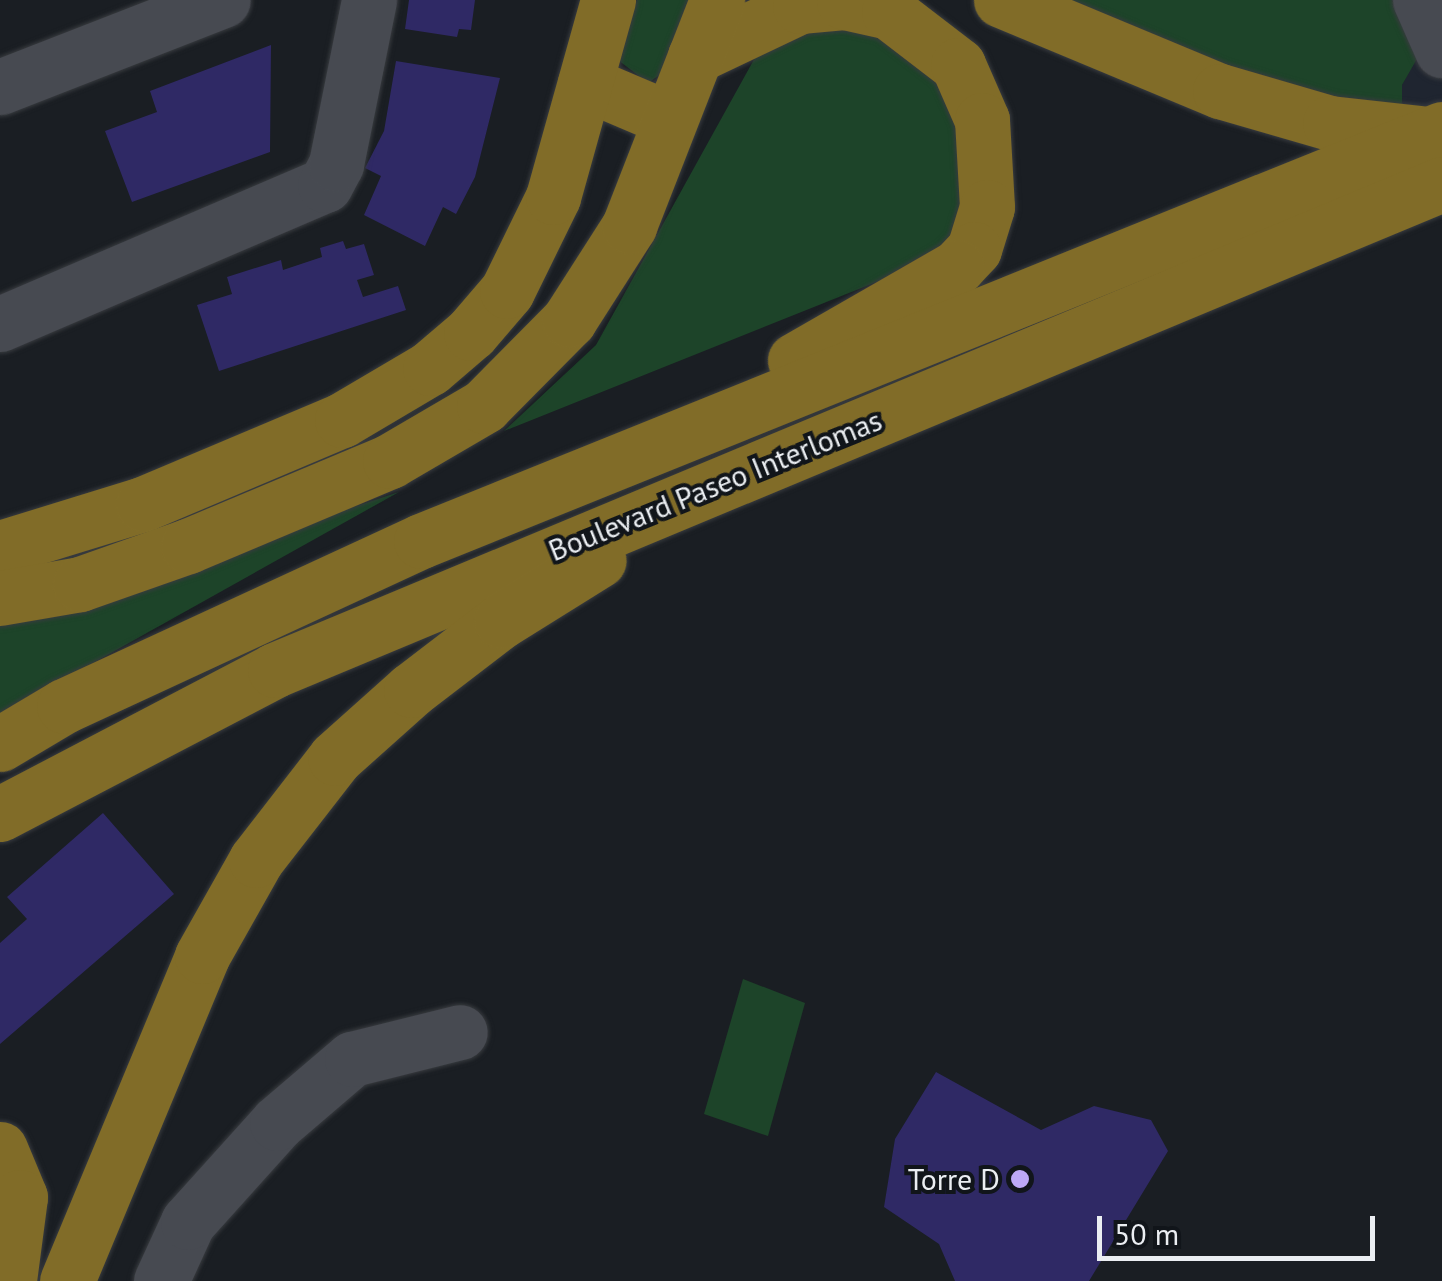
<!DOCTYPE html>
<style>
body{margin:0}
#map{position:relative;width:1442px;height:1281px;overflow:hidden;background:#1a1e23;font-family:"PT Sans",sans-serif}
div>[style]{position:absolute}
.built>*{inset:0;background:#1f2530}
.green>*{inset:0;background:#1d4429}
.building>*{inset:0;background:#2f2965}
.roads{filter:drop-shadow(0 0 2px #383b3f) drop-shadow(0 0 2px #383b3f)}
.minor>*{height:55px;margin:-27.5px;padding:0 27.5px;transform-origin:27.5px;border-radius:27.5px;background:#474a51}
.major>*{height:55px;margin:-27.5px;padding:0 27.5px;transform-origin:27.5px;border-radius:27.5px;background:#816c28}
.dots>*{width:28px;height:28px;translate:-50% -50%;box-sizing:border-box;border:5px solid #11151a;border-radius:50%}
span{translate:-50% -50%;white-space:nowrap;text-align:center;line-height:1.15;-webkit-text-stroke:8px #11151a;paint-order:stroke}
.street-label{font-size:30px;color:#ebeef2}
.poi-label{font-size:30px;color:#ebeef2}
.right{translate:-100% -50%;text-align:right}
.scale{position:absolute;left:1097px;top:1216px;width:278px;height:45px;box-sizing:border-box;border:5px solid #ebeef2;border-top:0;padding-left:12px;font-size:30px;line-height:35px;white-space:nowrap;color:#ebeef2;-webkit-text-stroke:8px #11151a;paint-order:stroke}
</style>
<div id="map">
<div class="built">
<i style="clip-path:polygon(1442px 0,1442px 107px,1402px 105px,1402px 85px)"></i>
</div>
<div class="green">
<i style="clip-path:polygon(637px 0,690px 0,661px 74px,648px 83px,618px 60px)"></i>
<i style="clip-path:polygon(1036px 0,1400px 0,1418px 57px,1402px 85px,1402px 105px,1302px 98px)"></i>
<i style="clip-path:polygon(808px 25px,852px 27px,884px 41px,945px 88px,968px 135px,960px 232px,924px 263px,504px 431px,596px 345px,762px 45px)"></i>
<i style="clip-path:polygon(399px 492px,0 715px,0 623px)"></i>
<i style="clip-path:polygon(743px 979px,805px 1003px,768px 1136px,704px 1114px)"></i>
</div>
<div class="building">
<i style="clip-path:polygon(409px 0,475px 0,471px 30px,459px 29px,457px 37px,405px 29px)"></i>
<i style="clip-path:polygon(271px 45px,270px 152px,132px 202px,105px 131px,157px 112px,150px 91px)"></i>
<i style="clip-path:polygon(396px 61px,500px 78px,475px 177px,456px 214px,443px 207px,425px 246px,364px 215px,381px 176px,365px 168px,384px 131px)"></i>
<i style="clip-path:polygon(343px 241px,346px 249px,364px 244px,374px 275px,357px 280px,363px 297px,398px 286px,406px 310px,219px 371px,197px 305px,232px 294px,227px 277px,281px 260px,283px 270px,322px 257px,320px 248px)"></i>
<i style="clip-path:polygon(103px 813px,174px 894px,0 1044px,0 943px,27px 919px,7px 897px)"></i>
<i style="clip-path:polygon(936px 1072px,1041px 1130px,1094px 1106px,1151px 1120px,1168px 1151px,1089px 1281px,955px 1281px,939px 1244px,884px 1207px,895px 1139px)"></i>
</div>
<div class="roads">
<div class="minor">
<i style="left:1420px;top:0;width:55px;rotate:66.3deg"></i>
<i style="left:0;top:87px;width:239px;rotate:-21.3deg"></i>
<i style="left:0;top:324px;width:353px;rotate:-23.2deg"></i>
<i style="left:325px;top:185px;width:24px;rotate:-62deg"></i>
<i style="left:336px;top:164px;width:167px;rotate:-78.6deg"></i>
<i style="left:161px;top:1281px;width:65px;rotate:-65.4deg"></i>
<i style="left:188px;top:1222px;width:133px;rotate:-48deg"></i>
<i style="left:277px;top:1123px;width:99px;rotate:-40.5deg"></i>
<i style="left:352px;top:1059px;width:111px;rotate:-14deg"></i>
</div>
<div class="major">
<i style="left:1001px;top:0;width:237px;rotate:22.6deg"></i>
<i style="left:1220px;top:91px;width:115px;rotate:16.2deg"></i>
<i style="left:1330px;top:123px;width:91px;rotate:6.3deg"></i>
<i style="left:695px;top:56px;width:116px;rotate:-25.5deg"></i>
<i style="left:800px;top:6px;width:44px;rotate:-5.2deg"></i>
<i style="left:844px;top:2px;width:46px;rotate:12.5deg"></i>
<i style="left:889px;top:12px;width:87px;rotate:37.5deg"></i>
<i style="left:958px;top:65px;width:60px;rotate:66.4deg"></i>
<i style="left:982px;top:120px;width:87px;rotate:86.7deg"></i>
<i style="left:987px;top:207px;width:44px;rotate:107.2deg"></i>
<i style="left:974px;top:249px;width:25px;rotate:133deg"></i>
<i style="left:957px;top:267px;width:187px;rotate:150.1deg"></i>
<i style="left:585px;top:83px;width:92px;rotate:23deg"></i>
<i style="left:0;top:548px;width:150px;rotate:-17.1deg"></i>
<i style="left:143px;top:504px;width:216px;rotate:-22.9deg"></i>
<i style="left:342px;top:420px;width:102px;rotate:-30.6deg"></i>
<i style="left:430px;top:368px;width:54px;rotate:-40.5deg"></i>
<i style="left:471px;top:333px;width:55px;rotate:-49.4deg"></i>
<i style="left:507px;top:291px;width:105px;rotate:-63.9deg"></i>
<i style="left:553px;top:197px;width:205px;rotate:-74.4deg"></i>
<i style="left:0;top:598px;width:81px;rotate:-9.9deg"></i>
<i style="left:80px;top:584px;width:114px;rotate:-19.4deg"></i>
<i style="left:188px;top:546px;width:219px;rotate:-22.8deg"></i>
<i style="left:390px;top:461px;width:109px;rotate:-30.3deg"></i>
<i style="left:484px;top:406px;width:121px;rotate:-45.3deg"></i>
<i style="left:569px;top:320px;width:112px;rotate:-57.4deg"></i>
<i style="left:629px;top:226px;width:243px;rotate:-68.7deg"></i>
<i style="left:0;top:744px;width:74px;rotate:-30.7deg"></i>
<i style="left:64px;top:706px;width:393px;rotate:-24.8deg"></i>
<i style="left:421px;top:541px;width:1101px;rotate:-21.98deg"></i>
<i style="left:0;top:814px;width:310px;rotate:-27.6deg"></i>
<i style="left:275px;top:670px;width:1264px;rotate:-22.61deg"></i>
<i style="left:0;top:1149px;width:52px;rotate:67.4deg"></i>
<i style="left:20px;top:1197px;width:85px;rotate:97.5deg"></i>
<i style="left:67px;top:1281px;width:352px;rotate:-67.4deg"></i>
<i style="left:202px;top:956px;width:110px;rotate:-60.6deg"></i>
<i style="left:256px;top:860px;width:129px;rotate:-52.2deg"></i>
<i style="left:335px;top:758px;width:102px;rotate:-41.8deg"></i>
<i style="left:411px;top:690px;width:113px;rotate:-37.5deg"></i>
<i style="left:501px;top:621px;width:115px;rotate:-31.9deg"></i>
</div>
</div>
<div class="dots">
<i style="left:1020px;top:1179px;background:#bda9f5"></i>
</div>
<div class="street-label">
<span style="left:715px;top:485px;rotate:-22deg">Boulevard Paseo Interlomas</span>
</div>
<div class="poi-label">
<span class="right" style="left:1000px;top:1179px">Torre D</span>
</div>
<div class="scale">50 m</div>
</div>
